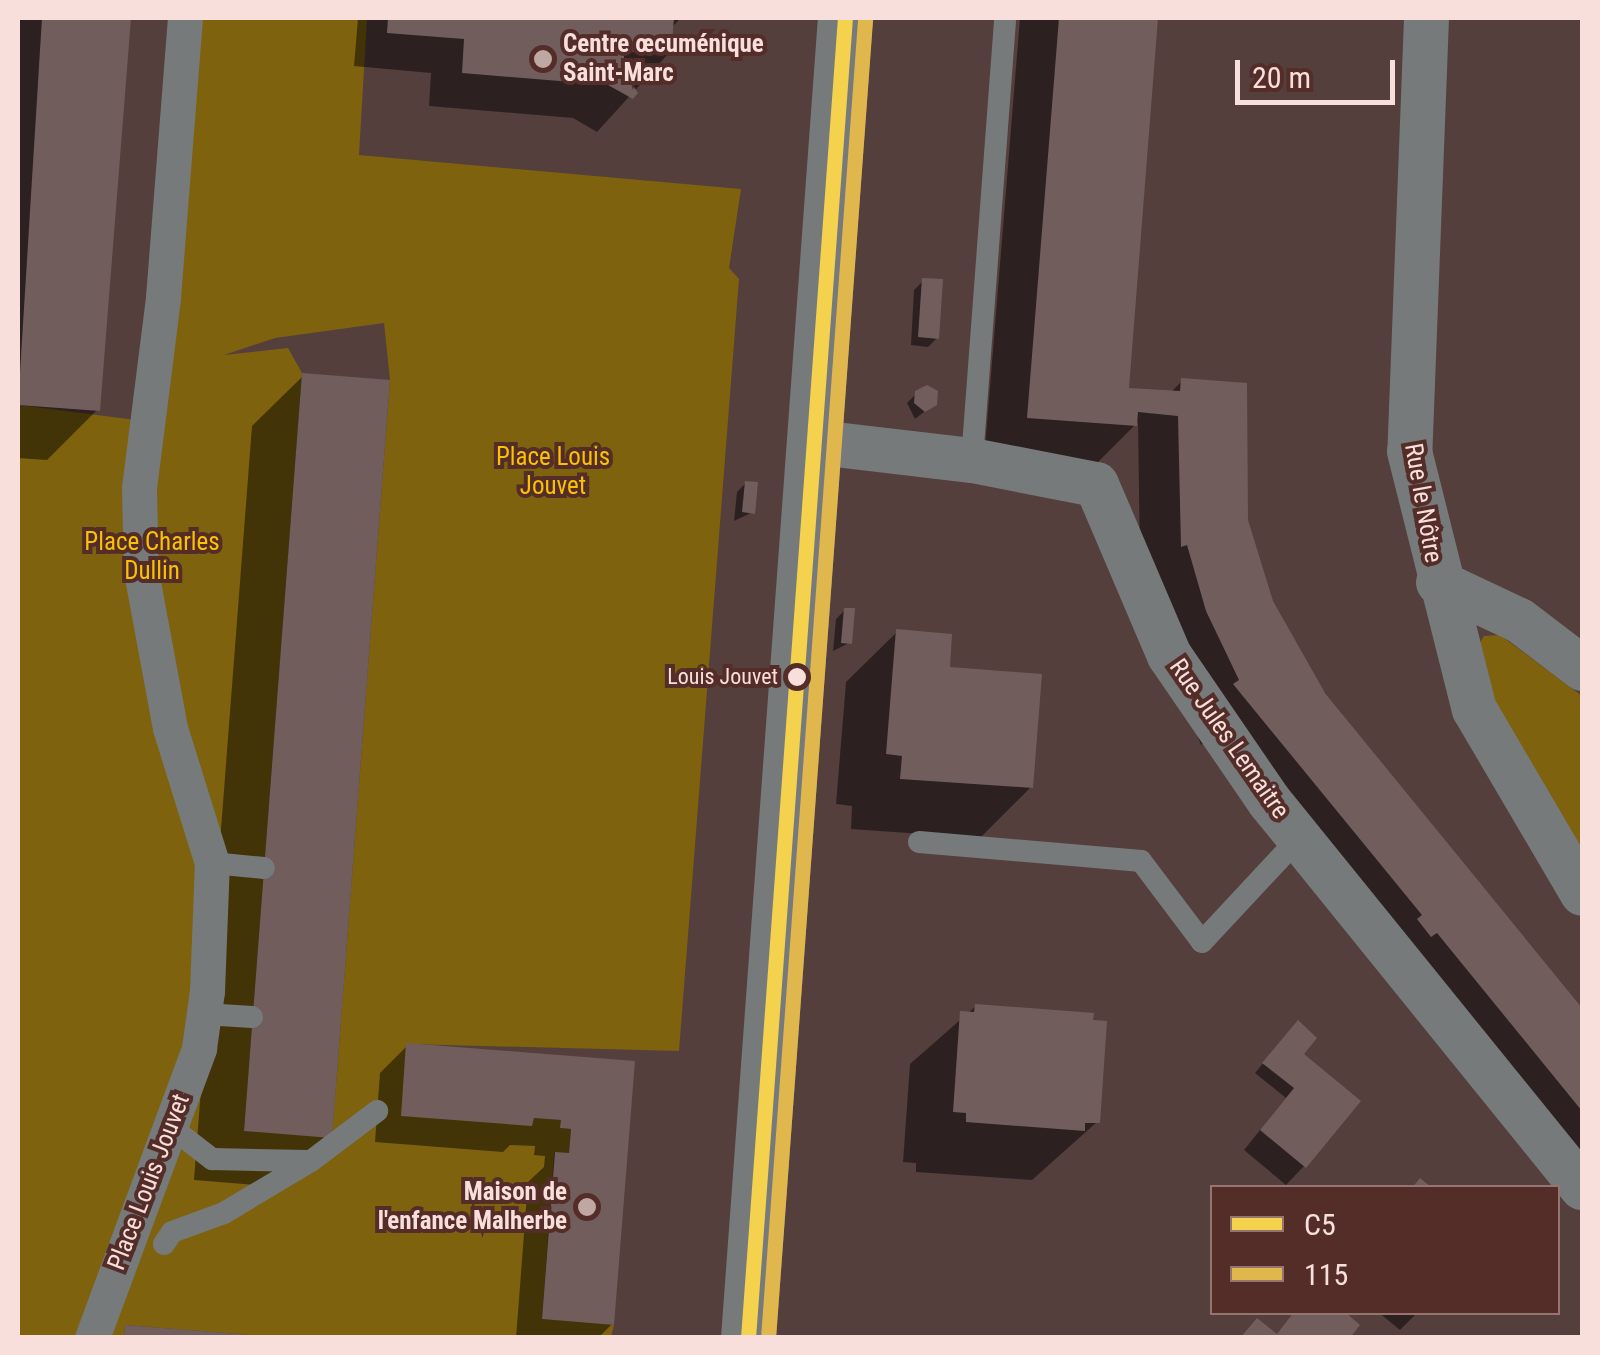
<!DOCTYPE html>
<meta charset="utf-8">
<style>
body{margin:0}
#map{position:relative;width:1600px;height:1355px;overflow:hidden;background:#543f3c;font-family:"Roboto Condensed",sans-serif}
div>[style]{position:absolute}
.green>*{inset:0;background:#7e620e}
.shadow>*{inset:0;background:#0007}
.building>*{inset:0;background:#715e5c}
.service>*{height:22px;margin:-11px;padding:0 11px;transform-origin:11px;border-radius:11px;background:#767a7b}
.pedestrian>*{height:35px;margin:-17.5px;padding:0 17.5px;transform-origin:17.5px;border-radius:17.5px;background:#767a7b}
.minor>*{height:45px;margin:-22.5px;padding:0 22.5px;transform-origin:22.5px;border-radius:22.5px;background:#767a7b}
.tertiary>*{height:55px;margin:-27.5px;padding:0 27.5px;transform-origin:27.5px;border-radius:27.5px;background:#767a7b}
.bus-1>*{height:15px;margin:-7.5px;padding:0 7.5px;transform-origin:7.5px;border-radius:7.5px;background:#f5d24d}
.bus-2>*{height:15px;margin:-7.5px;padding:0 7.5px;transform-origin:7.5px;border-radius:7.5px;background:#e0b74d}
.dots>*{width:28px;height:28px;translate:-50% -50%;box-sizing:border-box;border:5px solid #542d28;border-radius:50%}
span{translate:-50% -50%;white-space:nowrap;text-align:center;line-height:1.15;-webkit-text-stroke:8px #542d28;paint-order:stroke}
.bus-label{font-size:22px;color:#f9dfdb}
.right{translate:-100% -50%;text-align:right}
.poi-label{font-size:25px;color:#f9dfdb;font-weight:700}
.left{translate:0 -50%;text-align:left}
.park-label{font-size:25px;color:#fac200}
.street-label{font-size:25px;color:#f9dfdb}
.frame{position:absolute;inset:0;border:20px solid #f9dfdb;pointer-events:none}
.legend{position:absolute;left:1210px;top:1185px;width:350px;height:130px;box-sizing:border-box;background:#542d28;border:2px solid #967470;margin:0;padding:12px 18px;list-style:none;font-size:30px;color:#f9dfdb}
.legend li{display:flex;align-items:center;gap:20px;height:50px}
.legend b{width:50px;border:2px solid #967470}
.scale{position:absolute;left:1235px;top:60px;width:160px;height:45px;box-sizing:border-box;border:5px solid #f9dfdb;border-top:0;padding-left:12px;font-size:30px;line-height:35px;white-space:nowrap;color:#f9dfdb;-webkit-text-stroke:8px #542d28;paint-order:stroke}
</style>
<div id="map">
<div class="green">
<i style="clip-path:polygon(evenodd,187px 18px,367px 18px,359px 155px,741px 189px,729px 268px,739px 279px,679px 1051px,406px 1044px,532px 1126px,534px 1118px,561px 1120px,561px 1128px,571px 1129px,569px 1153px,554px 1153px,542px 1319px,614px 1325px,611px 1337px,288px 1338px,125px 1325px,124px 1337px,18px 1337px,18px 405px,152px 422px,187px 18px,384px 323px,390px 380px,332px 1137px,244px 1131px,302px 373px,288px 348px,224px 355px,275px 338px,384px 323px)"></i>
<i style="clip-path:polygon(1500px 635px,1582px 696px,1582px 860px,1493px 715px,1475px 651px,1484px 636px)"></i>
</div>
<div class="shadow">
<i style="clip-path:polygon(18px 18px,128px 18px,97px 410px,47px 460px,18px 458px)"></i>
<i style="clip-path:polygon(358px 18px,681px 18px,671px 28px,668px 54px,597px 132px,573px 118px,429px 106px,431px 73px,354px 66px)"></i>
<i style="clip-path:polygon(1020px 18px,1156px 18px,1126px 390px,1170px 393px,1182px 381px,1246px 520px,1270px 602px,1312px 677px,1582px 1011px,1582px 1209px,1561px 1194px,1206px 741px,1201px 745px,1134px 570px,1140px 564px,1138px 422px,1091px 469px,984px 461px)"></i>
<i style="clip-path:polygon(923px 281px,937px 338px,928px 347px,911px 345px,914px 290px)"></i>
<i style="clip-path:polygon(303px 376px,330px 1136px,279px 1187px,194px 1180px,252px 426px)"></i>
<i style="clip-path:polygon(916px 394px,934px 404px,915px 419px,907px 403px)"></i>
<i style="clip-path:polygon(746px 483px,753px 512px,734px 521px,737px 492px)"></i>
<i style="clip-path:polygon(845px 610px,849px 643px,833px 651px,836px 619px)"></i>
<i style="clip-path:polygon(897px 632px,948px 669px,1031px 787px,980px 838px,851px 829px,852px 806px,836px 804px,846px 682px)"></i>
<i style="clip-path:polygon(976px 1006px,1097px 1122px,1032px 1180px,916px 1172px,916px 1163px,903px 1162px,910px 1064px)"></i>
<i style="clip-path:polygon(1289px 1032px,1301px 1054px,1304px 1166px,1286px 1185px,1244px 1150px,1286px 1098px,1255px 1073px)"></i>
<i style="clip-path:polygon(407px 1046px,633px 1063px,612px 1324px,598px 1338px,516px 1338px,528px 1182px,544px 1167px,545px 1156px,534px 1155px,535px 1146px,510px 1145px,503px 1152px,375px 1142px,380px 1073px)"></i>
<i style="clip-path:polygon(1378px 1312px,1418px 1312px,1400px 1330px)"></i>
</div>
<div class="building">
<i style="clip-path:polygon(42px 18px,131px 18px,100px 411px,18px 405px)"></i>
<i style="clip-path:polygon(388px 18px,674px 18px,671px 55px,624px 51px,624px 72px,638px 93px,633px 99px,608px 85px,462px 73px,464px 39px,387px 33px)"></i>
<i style="clip-path:polygon(1059px 18px,1158px 18px,1129px 388px,1180px 391px,1181px 378px,1247px 383px,1248px 520px,1273px 601px,1325px 693px,1582px 1008px,1582px 1111px,1437px 933px,1431px 937px,1417px 919px,1422px 915px,1233px 684px,1239px 680px,1206px 611px,1187px 545px,1181px 547px,1178px 416px,1138px 412px,1137px 426px,1027px 418px)"></i>
<i style="clip-path:polygon(922px 278px,943px 279px,939px 339px,918px 337px)"></i>
<i style="clip-path:polygon(302px 373px,390px 380px,332px 1138px,244px 1131px)"></i>
<i style="clip-path:polygon(927px 385px,938px 391px,937px 405px,925px 412px,914px 403px,915px 391px)"></i>
<i style="clip-path:polygon(745px 481px,758px 482px,755px 514px,742px 512px)"></i>
<i style="clip-path:polygon(844px 608px,855px 608px,852px 644px,841px 643px)"></i>
<i style="clip-path:polygon(896px 629px,952px 634px,950px 667px,1042px 674px,1033px 788px,900px 779px,902px 756px,886px 754px)"></i>
<i style="clip-path:polygon(975px 1004px,1094px 1013px,1093px 1020px,1107px 1021px,1100px 1123px,1085px 1123px,1085px 1131px,966px 1122px,966px 1113px,953px 1112px,960px 1011px,974px 1012px)"></i>
<i style="clip-path:polygon(1298px 1020px,1317px 1038px,1304px 1054px,1361px 1101px,1306px 1168px,1260px 1130px,1294px 1088px,1262px 1063px)"></i>
<i style="clip-path:polygon(406px 1043px,635px 1061px,614px 1325px,542px 1319px,555px 1152px,569px 1153px,571px 1129px,560px 1128px,561px 1120px,534px 1118px,532px 1126px,401px 1116px)"></i>
<i style="clip-path:polygon(1420px 1178px,1432px 1188px,1412px 1188px)"></i>
<i style="clip-path:polygon(1294px 1312px,1345px 1312px,1360px 1325px,1350px 1338px,1240px 1338px,1257px 1318px,1277px 1334px)"></i>
<i style="clip-path:polygon(125px 1325px,251px 1335px,251px 1338px,124px 1338px)"></i>
</div>
<div class="service">
<i style="left:972px;top:460px;width:443px;rotate:-85.7deg"></i>
<i style="left:919px;top:842px;width:223px;rotate:4.9deg"></i>
<i style="left:1141px;top:861px;width:101px;rotate:53deg"></i>
<i style="left:1202px;top:942px;width:142px;rotate:-47deg"></i>
<i style="left:212px;top:863px;width:52px;rotate:5.5deg"></i>
<i style="left:204px;top:1014px;width:48px;rotate:3.6deg"></i>
<i style="left:172px;top:1128px;width:51px;rotate:37.8deg"></i>
<i style="left:212px;top:1159px;width:96px;rotate:1.2deg"></i>
<i style="left:164px;top:1244px;width:14px;rotate:-56deg"></i>
<i style="left:172px;top:1232px;width:55px;rotate:-20.1deg"></i>
<i style="left:224px;top:1213px;width:101px;rotate:-30.9deg"></i>
<i style="left:311px;top:1161px;width:83px;rotate:-37.1deg"></i>
</div>
<div class="pedestrian">
<i style="left:92px;top:1338px;width:309px;rotate:-69.7deg"></i>
<i style="left:199px;top:1048px;width:58px;rotate:-82deg"></i>
<i style="left:207px;top:991px;width:128px;rotate:-87.8deg"></i>
<i style="left:212px;top:863px;width:141px;rotate:-107.3deg"></i>
<i style="left:170px;top:728px;width:159px;rotate:-100.5deg"></i>
<i style="left:141px;top:572px;width:84px;rotate:-91.4deg"></i>
<i style="left:139px;top:488px;width:193px;rotate:-82.8deg"></i>
<i style="left:163px;top:297px;width:280px;rotate:-85.5deg"></i>
</div>
<div class="minor">
<i style="left:1426px;top:18px;width:433px;rotate:92.2deg"></i>
<i style="left:1409px;top:451px;width:266px;rotate:75.9deg"></i>
<i style="left:1474px;top:709px;width:213px;rotate:59.6deg"></i>
<i style="left:818px;top:442px;width:155px;rotate:6.7deg"></i>
<i style="left:972px;top:460px;width:126px;rotate:11deg"></i>
<i style="left:1096px;top:484px;width:186px;rotate:66.9deg"></i>
<i style="left:1169px;top:655px;width:177px;rotate:55.6deg"></i>
<i style="left:1269px;top:801px;width:497px;rotate:51deg"></i>
<i style="left:1438px;top:582px;width:89px;rotate:25.1deg"></i>
<i style="left:1519px;top:620px;width:79px;rotate:37.3deg"></i>
</div>
<div class="tertiary">
<i style="left:748px;top:1338px;width:1324px;rotate:-85.8deg"></i>
</div>
<div class="bus-1">
<i style="left:748px;top:1338px;width:1324px;rotate:-85.8deg"></i>
</div>
<div class="bus-2">
<i style="left:768px;top:1338px;width:1323px;rotate:-85.79deg"></i>
</div>
<div class="dots">
<i style="left:543px;top:59px;background:#bfa7a3"></i>
<i style="left:797px;top:677px;background:#f9dfdb"></i>
<i style="left:587px;top:1207px;background:#bfa7a3"></i>
</div>
<div class="bus-label">
<span class="right" style="left:778px;top:677px">Louis Jouvet</span>
</div>
<div class="poi-label">
<span class="left" style="left:563px;top:59px">Centre œcuménique<br>Saint-Marc</span>
<span class="right" style="left:567px;top:1207px">Maison de<br>l'enfance Malherbe</span>
</div>
<div class="park-label">
<span style="left:553px;top:472px">Place Louis<br>Jouvet</span>
<span style="left:152px;top:557px">Place Charles<br>Dullin</span>
</div>
<div class="street-label">
<span style="left:1423px;top:503px;rotate:80deg">Rue le Nôtre</span>
<span style="left:1229px;top:739px;rotate:55deg">Rue Jules Lemaitre</span>
<span style="left:149px;top:1182px;rotate:-69deg">Place Louis Jouvet</span>
</div>
<div class="frame"></div>
<ul class="legend">
<li><b style="height:12px;background:#f5d24d"></b>C5</li>
<li><b style="height:12px;background:#e0b74d"></b>115</li>
</ul>
<div class="scale">20 m</div>
</div>
